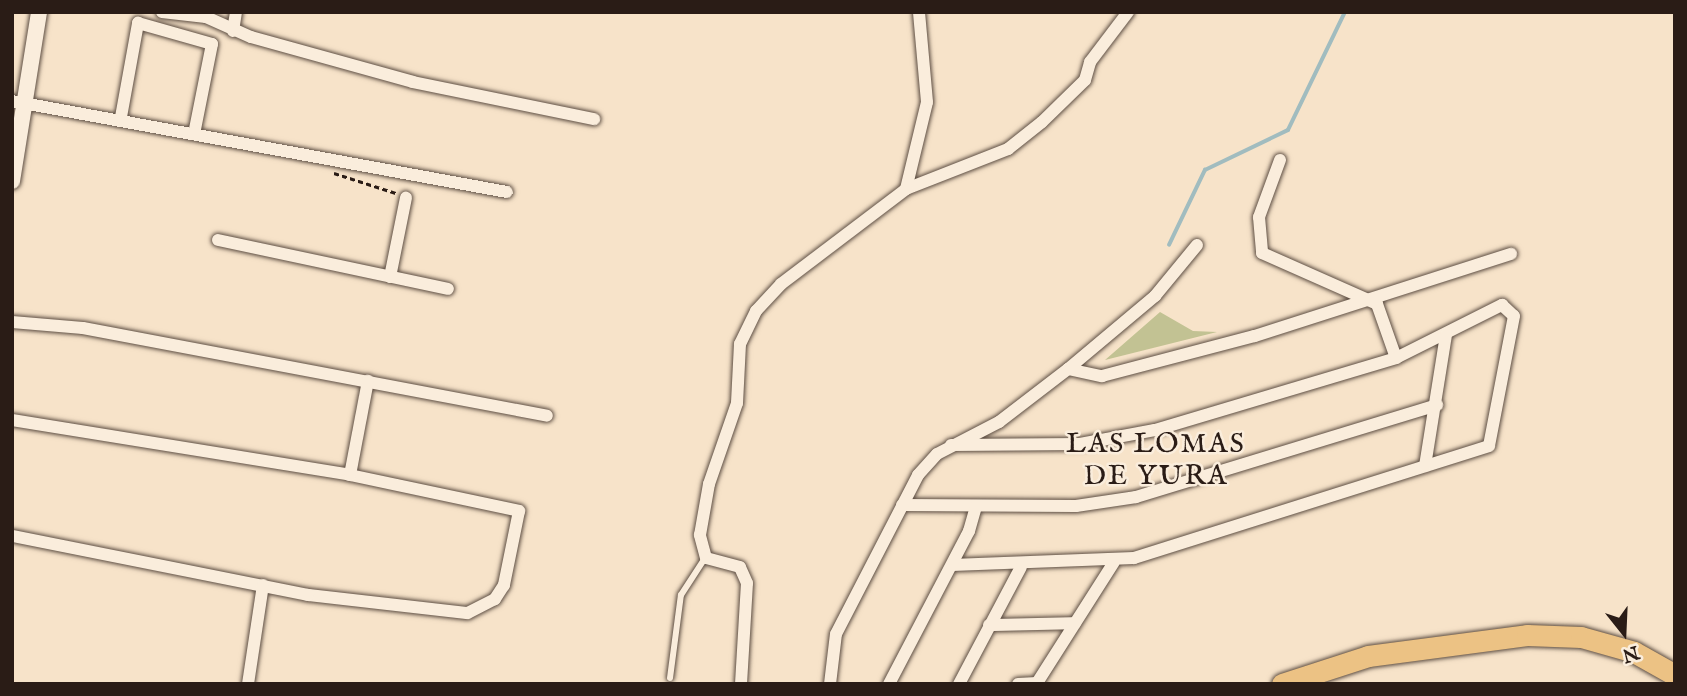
<!DOCTYPE html>
<style>
body{margin:0}
#map{position:relative;width:1687px;height:696px;overflow:hidden;background:#f7e3c9;font-family:"IM FELL English",serif}
div>[style]{position:absolute}
.green>*{inset:0;background:#c2c293}
.stream>*{height:3.5px;margin:-1.75px;padding:0 1.75px;transform-origin:1.75px;border-radius:1.75px;background:#a1bcbf}
.path>*{height:2.5px;margin-top:-1.25px;transform-origin:0;background:repeating-linear-gradient(90deg,#2a1c16 0 5px,transparent 0 8.5px)}
.roads{filter:drop-shadow(0 0 2px #5d4e43) drop-shadow(0 0 2px #5d4e43)}
.service>*{height:6px;margin:-3px;padding:0 3px;transform-origin:3px;border-radius:3px;background:#faeddc}
.minor>*{height:12px;margin:-6px;padding:0 6px;transform-origin:6px;border-radius:6px;background:#faeddc}
.tertiary>*{height:16px;margin:-8px;padding:0 8px;transform-origin:8px;border-radius:8px;background:#faeddc}
.trunk>*{height:21px;margin:-10.5px;padding:0 10.5px;transform-origin:10.5px;border-radius:10.5px;background:#ecc284}
span{translate:-50% -50%;white-space:nowrap;text-align:center;line-height:1.15;-webkit-text-stroke:5px #faeddc;paint-order:stroke}
.quarter-label{font-size:28px;color:#2a1c16;letter-spacing:2px}
.frame{position:absolute;inset:0;border:14px solid #2a1c16;pointer-events:none}
.north{position:absolute;left:1589px;top:598px;width:70px;height:70px;-webkit-text-stroke:5px #faeddc;paint-order:stroke;rotate:162deg;font-size:19px;font-weight:700;line-height:28px;text-align:center;color:#2a1c16}
.north::after{content:'';display:block;margin:auto;width:24px;height:32px;background:#2a1c16;clip-path:polygon(50% 0,100% 100%,50% 72%,0 100%)}
</style>
<div id="map">
<div class="green">
<i style="clip-path:polygon(1160px 312px,1193px 331px,1217px 332px,1105px 360px)"></i>
</div>
<div class="stream">
<i style="left:1169px;top:245px;width:83px;rotate:-64.4deg"></i>
<i style="left:1205px;top:170px;width:92px;rotate:-25.7deg"></i>
<i style="left:1288px;top:130px;width:131px;rotate:-64.2deg"></i>
</div>
<div class="path">
<i style="left:334px;top:173px;width:65px;rotate:17.9deg"></i>
</div>
<div class="roads">
<div class="service">
<i style="left:670px;top:678px;width:84px;rotate:-82.5deg"></i>
<i style="left:681px;top:595px;width:44px;rotate:-57deg"></i>
</div>
<div class="minor">
<i style="left:162px;top:12px;width:44px;rotate:6.5deg"></i>
<i style="left:206px;top:17px;width:49px;rotate:24deg"></i>
<i style="left:251px;top:37px;width:168px;rotate:15.5deg"></i>
<i style="left:413px;top:82px;width:185px;rotate:11.6deg"></i>
<i style="left:233px;top:31px;width:19px;rotate:-81deg"></i>
<i style="left:12px;top:101px;width:503px;rotate:10.42deg"></i>
<i style="left:121px;top:117px;width:96px;rotate:-79.7deg"></i>
<i style="left:138px;top:23px;width:77px;rotate:15.8deg"></i>
<i style="left:212px;top:44px;width:92px;rotate:101.3deg"></i>
<i style="left:1280px;top:160px;width:61px;rotate:110.2deg"></i>
<i style="left:1259px;top:217px;width:36px;rotate:85deg"></i>
<i style="left:1262px;top:253px;width:126px;rotate:23.9deg"></i>
<i style="left:1377px;top:304px;width:57px;rotate:70.6deg"></i>
<i style="left:906px;top:189px;width:110px;rotate:-21.4deg"></i>
<i style="left:1008px;top:149px;width:43px;rotate:-38.5deg"></i>
<i style="left:1042px;top:122px;width:60px;rotate:-44.3deg"></i>
<i style="left:1085px;top:80px;width:19px;rotate:-74deg"></i>
<i style="left:1090px;top:62px;width:63px;rotate:-52.8deg"></i>
<i style="left:218px;top:240px;width:235px;rotate:12deg"></i>
<i style="left:390px;top:277px;width:81px;rotate:-78.6deg"></i>
<i style="left:12px;top:322px;width:71px;rotate:4.8deg"></i>
<i style="left:83px;top:328px;width:472px;rotate:10.7deg"></i>
<i style="left:1068px;top:369px;width:35px;rotate:12deg"></i>
<i style="left:1102px;top:376px;width:158px;rotate:-14.7deg"></i>
<i style="left:1255px;top:336px;width:269px;rotate:-17.8deg"></i>
<i style="left:12px;top:420px;width:342px;rotate:9.2deg"></i>
<i style="left:350px;top:475px;width:173px;rotate:12deg"></i>
<i style="left:519px;top:511px;width:76px;rotate:101.5deg"></i>
<i style="left:504px;top:585px;width:17px;rotate:123deg"></i>
<i style="left:495px;top:599px;width:31px;rotate:153deg"></i>
<i style="left:467px;top:613px;width:160px;rotate:-173.5deg"></i>
<i style="left:308px;top:595px;width:302px;rotate:-168.7deg"></i>
<i style="left:951px;top:445px;width:129px;rotate:-0.4deg"></i>
<i style="left:1080px;top:444px;width:76px;rotate:-10.6deg"></i>
<i style="left:1155px;top:430px;width:252px;rotate:-16.6deg"></i>
<i style="left:1396px;top:358px;width:119px;rotate:-26.6deg"></i>
<i style="left:1502px;top:305px;width:16px;rotate:43deg"></i>
<i style="left:1514px;top:316px;width:132px;rotate:100.9deg"></i>
<i style="left:1489px;top:446px;width:372px;rotate:162.5deg"></i>
<i style="left:1134px;top:558px;width:182px;rotate:177.8deg"></i>
<i style="left:1425px;top:466px;width:133px;rotate:-80.9deg"></i>
<i style="left:350px;top:475px;width:96px;rotate:-79.2deg"></i>
<i style="left:902px;top:505px;width:174px;rotate:0.3deg"></i>
<i style="left:1076px;top:506px;width:61px;rotate:-8.5deg"></i>
<i style="left:1136px;top:497px;width:315px;rotate:-17deg"></i>
<i style="left:989px;top:625px;width:86px;rotate:-1.3deg"></i>
<i style="left:248px;top:684px;width:100px;rotate:-81.4deg"></i>
<i style="left:741px;top:684px;width:101px;rotate:-86.6deg"></i>
<i style="left:747px;top:583px;width:17px;rotate:-114deg"></i>
<i style="left:740px;top:567px;width:35px;rotate:-165deg"></i>
<i style="left:706px;top:558px;width:24px;rotate:-105deg"></i>
<i style="left:700px;top:535px;width:52px;rotate:-80deg"></i>
<i style="left:709px;top:484px;width:86px;rotate:-70.9deg"></i>
<i style="left:737px;top:403px;width:59px;rotate:-87.1deg"></i>
<i style="left:740px;top:344px;width:37px;rotate:-64deg"></i>
<i style="left:756px;top:311px;width:37px;rotate:-47deg"></i>
<i style="left:781px;top:284px;width:157px;rotate:-37.2deg"></i>
<i style="left:906px;top:189px;width:89px;rotate:-76.4deg"></i>
<i style="left:927px;top:102px;width:90px;rotate:-95.1deg"></i>
<i style="left:830px;top:684px;width:50px;rotate:-83.2deg"></i>
<i style="left:836px;top:634px;width:179px;rotate:-62.7deg"></i>
<i style="left:918px;top:475px;width:28px;rotate:-48deg"></i>
<i style="left:937px;top:454px;width:70px;rotate:-27.3deg"></i>
<i style="left:999px;top:422px;width:87px;rotate:-37.5deg"></i>
<i style="left:1068px;top:369px;width:114px;rotate:-40deg"></i>
<i style="left:1155px;top:296px;width:66px;rotate:-50.5deg"></i>
<i style="left:889px;top:684px;width:173px;rotate:-62.4deg"></i>
<i style="left:969px;top:531px;width:25px;rotate:-74deg"></i>
<i style="left:959px;top:684px;width:132px;rotate:-62.1deg"></i>
<i style="left:1018px;top:684px;width:19px;rotate:-3deg"></i>
<i style="left:1037px;top:683px;width:143px;rotate:-57.5deg"></i>
</div>
<div class="tertiary">
<i style="left:12px;top:181px;width:171px;rotate:-80.9deg"></i>
</div>
<div class="trunk">
<i style="left:1282px;top:684px;width:90px;rotate:-18deg"></i>
<i style="left:1368px;top:656px;width:160px;rotate:-7.5deg"></i>
<i style="left:1527px;top:635px;width:54px;rotate:2.1deg"></i>
<i style="left:1581px;top:637px;width:55px;rotate:15.8deg"></i>
<i style="left:1634px;top:652px;width:47px;rotate:29.3deg"></i>
</div>
</div>
<div class="quarter-label">
<span style="left:1156px;top:461px">LAS LOMAS<br>DE YURA</span>
</div>
<div class="frame"></div>
<div class="north">N</div>
</div>
